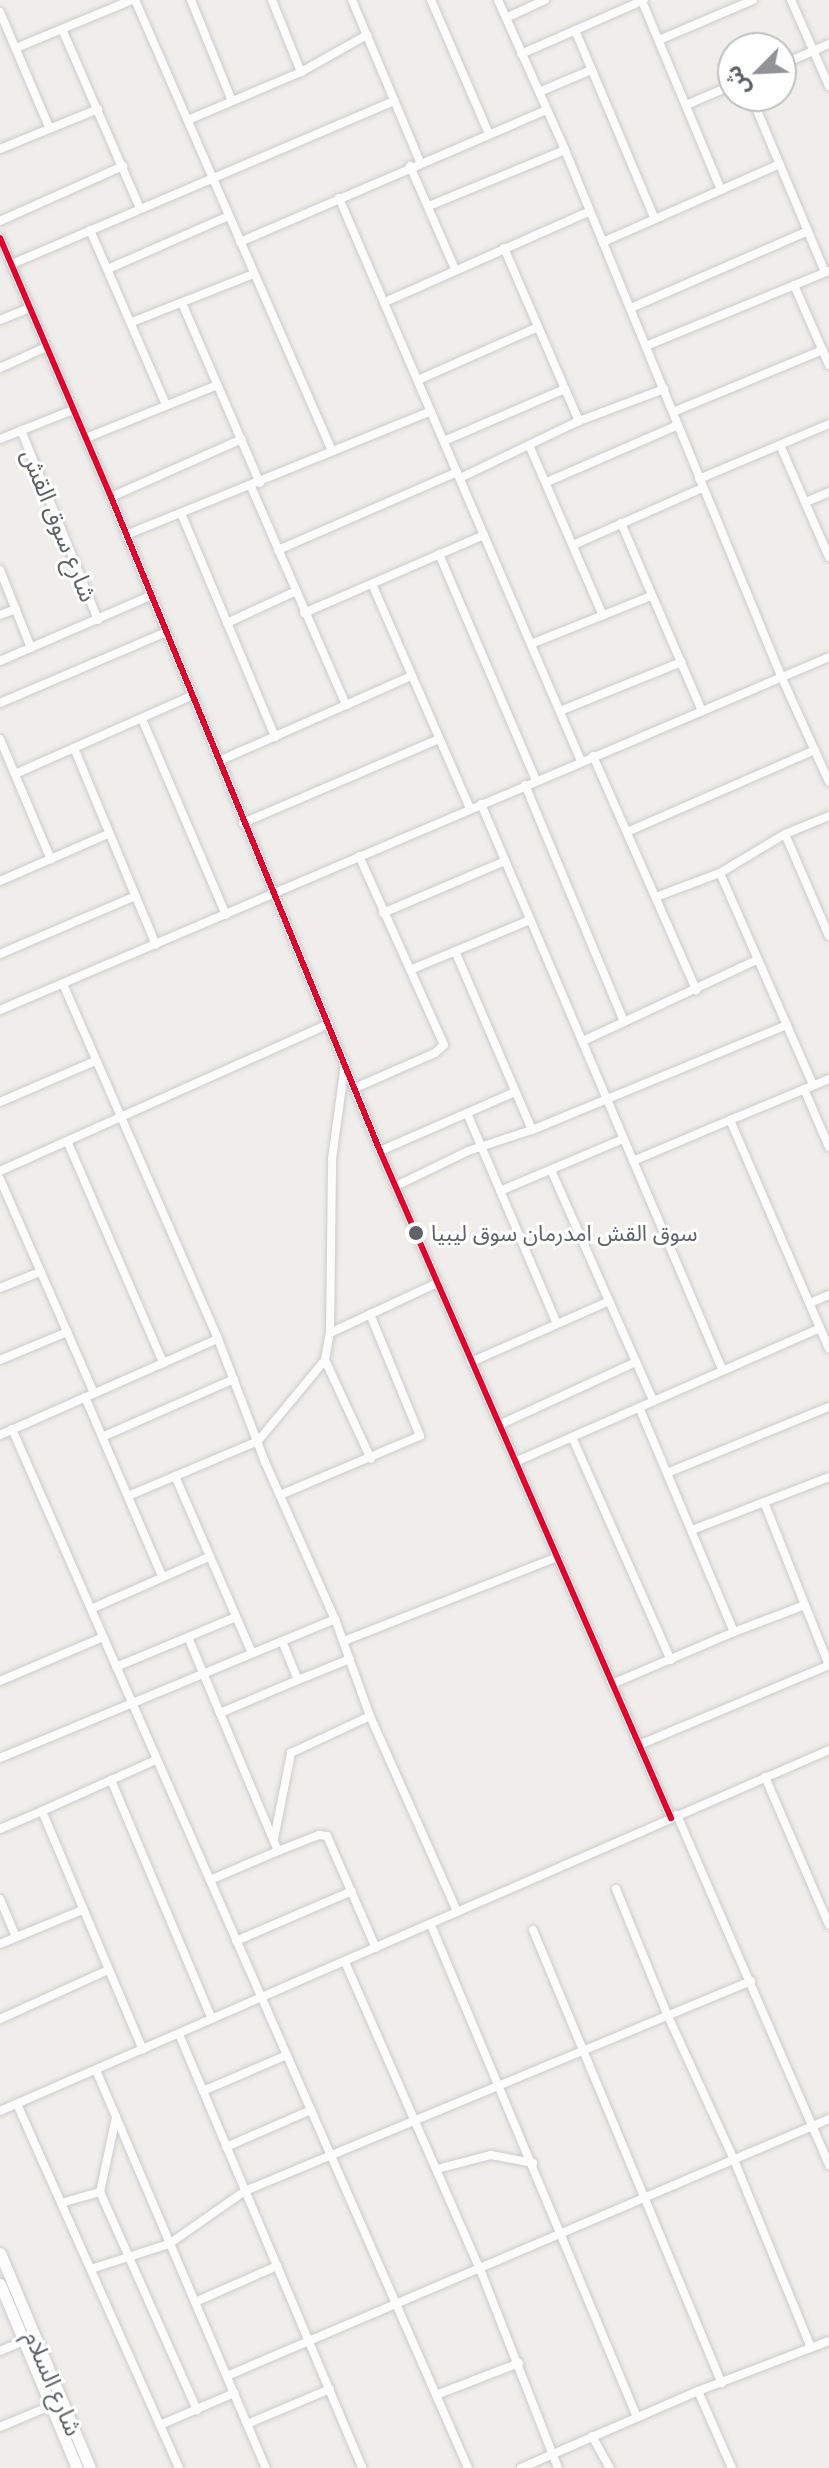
<!DOCTYPE html>
<meta charset="utf-8">
<style>
body{margin:0}
#map{position:relative;width:829px;height:2468px;overflow:hidden;background:#efeeea;font-family:Lato,"Noto Sans Arabic",sans-serif}
div>[style]{position:absolute}
.roads{filter:drop-shadow(0 0 2px #cbcccc) drop-shadow(0 0 2px #cbcccc)}
.minor>*{height:8px;margin:-4px;padding:0 4px;transform-origin:4px;border-radius:4px;background:#fdfcfc}
.secondary>*{height:11px;margin:-5.5px;padding:0 5.5px;transform-origin:5.5px;border-radius:5.5px;background:#fdfcfc}
.bus-1>*{height:6px;margin:-3px;padding:0 3px;transform-origin:3px;border-radius:3px;background:#e4002b}
.dots>*{width:22px;height:22px;translate:-50% -50%;box-sizing:border-box;border:4px solid #fff;border-radius:50%}
span{translate:-50% -50%;white-space:nowrap;text-align:center;line-height:1.15;-webkit-text-stroke:6px #fff;paint-order:stroke}
.bus-label{font-size:22px;color:#5f6368}
.left{translate:0 -50%;text-align:left}
.street-label{font-size:24px;color:#5f6368}
.north{position:absolute;left:717px;top:32px;width:80px;height:80px;box-sizing:border-box;background:#fff;border:2px solid #bfc1c3;border-radius:50%;rotate:246deg;font-size:22px;font-weight:700;line-height:32px;text-align:center;color:#5f6368}
.north::after{content:'';display:block;margin:auto;width:28px;height:36px;background:#919496;clip-path:polygon(50% 0,100% 100%,50% 72%,0 100%)}
</style>
<div id="map">
<div class="roads">
<div class="minor">
<i style="left:135px;top:0;width:492px;rotate:66.4deg"></i>
<i style="left:191px;top:0;width:109px;rotate:67.9deg"></i>
<i style="left:272px;top:0;width:78px;rotate:68.1deg"></i>
<i style="left:352px;top:0;width:176px;rotate:67.2deg"></i>
<i style="left:431px;top:0;width:144px;rotate:66.6deg"></i>
<i style="left:498px;top:0;width:164px;rotate:65.9deg"></i>
<i style="left:565px;top:150px;width:569px;rotate:67.67deg"></i>
<i style="left:781px;top:676px;width:116px;rotate:65.6deg"></i>
<i style="left:791px;top:0;width:94px;rotate:66.2deg"></i>
<i style="left:642px;top:1px;width:205px;rotate:67.3deg"></i>
<i style="left:0;top:12px;width:127px;rotate:66.9deg"></i>
<i style="left:506px;top:18px;width:43px;rotate:-24.8deg"></i>
<i style="left:62px;top:29px;width:195px;rotate:66.5deg"></i>
<i style="left:575px;top:30px;width:205px;rotate:67.1deg"></i>
<i style="left:659px;top:40px;width:102px;rotate:-23.1deg"></i>
<i style="left:16px;top:48px;width:126px;rotate:-22.5deg"></i>
<i style="left:521px;top:54px;width:134px;rotate:-23.7deg"></i>
<i style="left:781px;top:65px;width:52px;rotate:-23.6deg"></i>
<i style="left:539px;top:92px;width:56px;rotate:-22.9deg"></i>
<i style="left:751px;top:96px;width:191px;rotate:67.2deg"></i>
<i style="left:686px;top:105px;width:51px;rotate:-23.1deg"></i>
<i style="left:188px;top:120px;width:123px;rotate:-23deg"></i>
<i style="left:301px;top:72px;width:76px;rotate:-29.3deg"></i>
<i style="left:0;top:149px;width:106px;rotate:-22.2deg"></i>
<i style="left:410px;top:166px;width:112px;rotate:66.4deg"></i>
<i style="left:339px;top:198px;width:613px;rotate:66.74deg"></i>
<i style="left:429px;top:206px;width:147px;rotate:-22.4deg"></i>
<i style="left:0;top:221px;width:135px;rotate:-24.1deg"></i>
<i style="left:90px;top:230px;width:191px;rotate:66.5deg"></i>
<i style="left:0;top:238px;width:282px;rotate:66.8deg"></i>
<i style="left:111px;top:497px;width:707px;rotate:67.64deg"></i>
<i style="left:380px;top:1151px;width:728px;rotate:66.43deg"></i>
<i style="left:240px;top:242px;width:334px;rotate:-23.3deg"></i>
<i style="left:603px;top:242px;width:193px;rotate:-23.8deg"></i>
<i style="left:504px;top:248px;width:189px;rotate:66.6deg"></i>
<i style="left:12px;top:264px;width:416px;rotate:-23.1deg"></i>
<i style="left:108px;top:269px;width:132px;rotate:-23.7deg"></i>
<i style="left:794px;top:285px;width:87px;rotate:66.4deg"></i>
<i style="left:385px;top:302px;width:224px;rotate:-23.9deg"></i>
<i style="left:182px;top:303px;width:196px;rotate:66.6deg"></i>
<i style="left:631px;top:308px;width:193px;rotate:-23.5deg"></i>
<i style="left:0;top:320px;width:32px;rotate:-22deg"></i>
<i style="left:132px;top:322px;width:130px;rotate:-21.6deg"></i>
<i style="left:646px;top:346px;width:198px;rotate:-22.3deg"></i>
<i style="left:0;top:368px;width:51px;rotate:-24.5deg"></i>
<i style="left:418px;top:380px;width:131px;rotate:-23.8deg"></i>
<i style="left:673px;top:412px;width:162px;rotate:-22.5deg"></i>
<i style="left:21px;top:430px;width:205px;rotate:67.9deg"></i>
<i style="left:86px;top:438px;width:141px;rotate:-22deg"></i>
<i style="left:0;top:439px;width:79px;rotate:-21.7deg"></i>
<i style="left:444px;top:441px;width:132px;rotate:-23.3deg"></i>
<i style="left:529px;top:445px;width:186px;rotate:66.6deg"></i>
<i style="left:780px;top:445px;width:122px;rotate:66.4deg"></i>
<i style="left:460px;top:478px;width:132px;rotate:-25.6deg"></i>
<i style="left:579px;top:421px;width:91px;rotate:-20.6deg"></i>
<i style="left:699px;top:479px;width:141px;rotate:-22.9deg"></i>
<i style="left:547px;top:482px;width:143px;rotate:-23.5deg"></i>
<i style="left:111px;top:497px;width:143px;rotate:-23.9deg"></i>
<i style="left:806px;top:502px;width:25px;rotate:-23deg"></i>
<i style="left:181px;top:513px;width:243px;rotate:67.2deg"></i>
<i style="left:621px;top:523px;width:205px;rotate:66.7deg"></i>
<i style="left:126px;top:535px;width:329px;rotate:-22.1deg"></i>
<i style="left:573px;top:545px;width:141px;rotate:-23.8deg"></i>
<i style="left:278px;top:550px;width:195px;rotate:-23.5deg"></i>
<i style="left:439px;top:554px;width:246px;rotate:66.8deg"></i>
<i style="left:0;top:570px;width:84px;rotate:68.3deg"></i>
<i style="left:372px;top:584px;width:244px;rotate:66.4deg"></i>
<i style="left:304px;top:613px;width:196px;rotate:-23.4deg"></i>
<i style="left:0;top:615px;width:17px;rotate:-21deg"></i>
<i style="left:227px;top:623px;width:74px;rotate:-24.8deg"></i>
<i style="left:531px;top:644px;width:129px;rotate:-21.8deg"></i>
<i style="left:0;top:661px;width:163px;rotate:-23.4deg"></i>
<i style="left:0;top:703px;width:178px;rotate:-23.1deg"></i>
<i style="left:346px;top:705px;width:71px;rotate:-24deg"></i>
<i style="left:560px;top:711px;width:131px;rotate:-22deg"></i>
<i style="left:142px;top:719px;width:213px;rotate:66.8deg"></i>
<i style="left:0;top:739px;width:131px;rotate:67.1deg"></i>
<i style="left:74px;top:748px;width:213px;rotate:67.4deg"></i>
<i style="left:593px;top:756px;width:256px;rotate:66.2deg"></i>
<i style="left:219px;top:761px;width:139px;rotate:-23.8deg"></i>
<i style="left:346px;top:705px;width:239px;rotate:-113.5deg"></i>
<i style="left:15px;top:774px;width:193px;rotate:-23.9deg"></i>
<i style="left:525px;top:785px;width:257px;rotate:67.3deg"></i>
<i style="left:481px;top:804px;width:614px;rotate:66.9deg"></i>
<i style="left:243px;top:823px;width:213px;rotate:-23.2deg"></i>
<i style="left:627px;top:832px;width:205px;rotate:-23.6deg"></i>
<i style="left:785px;top:834px;width:111px;rotate:66.7deg"></i>
<i style="left:720px;top:873px;width:232px;rotate:66.3deg"></i>
<i style="left:0;top:881px;width:118px;rotate:-23.5deg"></i>
<i style="left:656px;top:897px;width:68px;rotate:-20.6deg"></i>
<i style="left:720px;top:873px;width:76px;rotate:-31deg"></i>
<i style="left:785px;top:834px;width:48px;rotate:-22.2deg"></i>
<i style="left:383px;top:913px;width:133px;rotate:-23.1deg"></i>
<i style="left:455px;top:951px;width:195px;rotate:66.7deg"></i>
<i style="left:0;top:954px;width:147px;rotate:-23.2deg"></i>
<i style="left:410px;top:970px;width:130px;rotate:-22.6deg"></i>
<i style="left:63px;top:984px;width:387px;rotate:66.4deg"></i>
<i style="left:218px;top:1339px;width:132px;rotate:69.1deg"></i>
<i style="left:265px;top:1462px;width:172px;rotate:66deg"></i>
<i style="left:335px;top:1619px;width:103px;rotate:70.2deg"></i>
<i style="left:370px;top:1716px;width:214px;rotate:66deg"></i>
<i style="left:0;top:1010px;width:901px;rotate:-23.06deg"></i>
<i style="left:583px;top:1041px;width:192px;rotate:-25deg"></i>
<i style="left:829px;top:1079px;width:107px;rotate:157.5deg"></i>
<i style="left:730px;top:1120px;width:249px;rotate:66.6deg"></i>
<i style="left:355px;top:1088px;width:87px;rotate:-23.6deg"></i>
<i style="left:435px;top:1053px;width:12px;rotate:-42deg"></i>
<i style="left:444px;top:1045px;width:207px;rotate:-114.2deg"></i>
<i style="left:804px;top:1089px;width:63px;rotate:66.7deg"></i>
<i style="left:515px;top:1092px;width:52px;rotate:156.4deg"></i>
<i style="left:467px;top:1113px;width:229px;rotate:66.9deg"></i>
<i style="left:0;top:1102px;width:103px;rotate:-23.3deg"></i>
<i style="left:68px;top:1143px;width:240px;rotate:66.6deg"></i>
<i style="left:380px;top:1151px;width:95px;rotate:-23.6deg"></i>
<i style="left:633px;top:1161px;width:105px;rotate:-22.9deg"></i>
<i style="left:551px;top:1170px;width:252px;rotate:66.1deg"></i>
<i style="left:0;top:1171px;width:360px;rotate:-24.1deg"></i>
<i style="left:0;top:1179px;width:234px;rotate:66.3deg"></i>
<i style="left:396px;top:1186px;width:80px;rotate:-25.9deg"></i>
<i style="left:468px;top:1151px;width:67px;rotate:-18.2deg"></i>
<i style="left:532px;top:1130px;width:276px;rotate:-22.4deg"></i>
<i style="left:500px;top:1191px;width:134px;rotate:-22.9deg"></i>
<i style="left:0;top:1288px;width:43px;rotate:-21.8deg"></i>
<i style="left:810px;top:1303px;width:21px;rotate:-23deg"></i>
<i style="left:330px;top:1333px;width:118px;rotate:-25deg"></i>
<i style="left:0;top:1360px;width:73px;rotate:-22.7deg"></i>
<i style="left:325px;top:1360px;width:109px;rotate:65.1deg"></i>
<i style="left:471px;top:1362px;width:151px;rotate:-23.8deg"></i>
<i style="left:85px;top:1397px;width:195px;rotate:66.7deg"></i>
<i style="left:499px;top:1425px;width:151px;rotate:-24.7deg"></i>
<i style="left:12px;top:1429px;width:1135px;rotate:66.3deg"></i>
<i style="left:0;top:1435px;width:238px;rotate:-23.8deg"></i>
<i style="left:102px;top:1437px;width:144px;rotate:-23.7deg"></i>
<i style="left:572px;top:1437px;width:244px;rotate:66.1deg"></i>
<i style="left:515px;top:1462px;width:333px;rotate:-23.7deg"></i>
<i style="left:667px;top:1473px;width:175px;rotate:-22.2deg"></i>
<i style="left:175px;top:1476px;width:193px;rotate:66.5deg"></i>
<i style="left:280px;top:1495px;width:152px;rotate:-22.9deg"></i>
<i style="left:420px;top:1436px;width:132px;rotate:-112.3deg"></i>
<i style="left:128px;top:1496px;width:141px;rotate:-22.9deg"></i>
<i style="left:258px;top:1441px;width:105px;rotate:-50.4deg"></i>
<i style="left:325px;top:1360px;width:27px;rotate:-80deg"></i>
<i style="left:330px;top:1333px;width:174px;rotate:-89.3deg"></i>
<i style="left:332px;top:1159px;width:96px;rotate:-82.2deg"></i>
<i style="left:764px;top:1502px;width:175px;rotate:68.3deg"></i>
<i style="left:692px;top:1530px;width:147px;rotate:-21.1deg"></i>
<i style="left:91px;top:1609px;width:129px;rotate:-23.8deg"></i>
<i style="left:734px;top:1632px;width:76px;rotate:-20.8deg"></i>
<i style="left:188px;top:1637px;width:82px;rotate:67.2deg"></i>
<i style="left:220px;top:1713px;width:85px;rotate:-22.9deg"></i>
<i style="left:298px;top:1680px;width:42px;rotate:-112.3deg"></i>
<i style="left:344px;top:1641px;width:229px;rotate:-21.5deg"></i>
<i style="left:116px;top:1667px;width:130px;rotate:-22.6deg"></i>
<i style="left:298px;top:1680px;width:56px;rotate:-22deg"></i>
<i style="left:0;top:1681px;width:112px;rotate:-23.1deg"></i>
<i style="left:612px;top:1684px;width:133px;rotate:-23.1deg"></i>
<i style="left:734px;top:1632px;width:244px;rotate:-112.9deg"></i>
<i style="left:639px;top:1745px;width:206px;rotate:-22.8deg"></i>
<i style="left:0;top:1758px;width:363px;rotate:-22.5deg"></i>
<i style="left:765px;top:1777px;width:161px;rotate:66.6deg"></i>
<i style="left:111px;top:1780px;width:259px;rotate:67.1deg"></i>
<i style="left:42px;top:1811px;width:125px;rotate:-24.1deg"></i>
<i style="left:677px;top:1815px;width:382px;rotate:66.5deg"></i>
<i style="left:0;top:1829px;width:46px;rotate:-23.2deg"></i>
<i style="left:42px;top:1811px;width:259px;rotate:67.1deg"></i>
<i style="left:274px;top:1839px;width:88px;rotate:-78.8deg"></i>
<i style="left:291px;top:1753px;width:87px;rotate:-25.1deg"></i>
<i style="left:278px;top:1851px;width:44px;rotate:-21.3deg"></i>
<i style="left:319px;top:1835px;width:8px;rotate:7deg"></i>
<i style="left:327px;top:1836px;width:122px;rotate:66.4deg"></i>
<i style="left:210px;top:1880px;width:74px;rotate:-23.1deg"></i>
<i style="left:278px;top:1851px;width:150px;rotate:-112.8deg"></i>
<i style="left:616px;top:1889px;width:135px;rotate:67.8deg"></i>
<i style="left:667px;top:2014px;width:161px;rotate:65.3deg"></i>
<i style="left:734px;top:2160px;width:203px;rotate:67.7deg"></i>
<i style="left:0;top:1899px;width:41px;rotate:67.2deg"></i>
<i style="left:431px;top:1925px;width:533px;rotate:67.28deg"></i>
<i style="left:533px;top:1930px;width:491px;rotate:67.4deg"></i>
<i style="left:236px;top:1941px;width:126px;rotate:-23.3deg"></i>
<i style="left:0;top:1944px;width:89px;rotate:-22.5deg"></i>
<i style="left:345px;top:1962px;width:335px;rotate:66.3deg"></i>
<i style="left:480px;top:2269px;width:214px;rotate:68.6deg"></i>
<i style="left:0;top:2019px;width:119px;rotate:-24.4deg"></i>
<i style="left:179px;top:2034px;width:471px;rotate:67.1deg"></i>
<i style="left:96px;top:2070px;width:433px;rotate:66.9deg"></i>
<i style="left:203px;top:2091px;width:91px;rotate:-23.2deg"></i>
<i style="left:17px;top:2104px;width:398px;rotate:66deg"></i>
<i style="left:0;top:2111px;width:904px;rotate:-23.53deg"></i>
<i style="left:116px;top:2117px;width:77px;rotate:102deg"></i>
<i style="left:100px;top:2192px;width:239px;rotate:66deg"></i>
<i style="left:226px;top:2147px;width:93px;rotate:-23.5deg"></i>
<i style="left:437px;top:2169px;width:56px;rotate:-14.5deg"></i>
<i style="left:491px;top:2155px;width:43px;rotate:10.8deg"></i>
<i style="left:61px;top:2203px;width:41px;rotate:-15.8deg"></i>
<i style="left:91px;top:2269px;width:82px;rotate:-17.8deg"></i>
<i style="left:169px;top:2244px;width:93px;rotate:-34.9deg"></i>
<i style="left:245px;top:2191px;width:548px;rotate:-22.54deg"></i>
<i style="left:195px;top:2302px;width:90px;rotate:-23.7deg"></i>
<i style="left:0;top:2351px;width:26px;rotate:-23deg"></i>
<i style="left:227px;top:2376px;width:655px;rotate:-23.12deg"></i>
<i style="left:698px;top:2391px;width:84px;rotate:66.2deg"></i>
<i style="left:436px;top:2395px;width:89px;rotate:-21.1deg"></i>
<i style="left:247px;top:2424px;width:90px;rotate:-22.9deg"></i>
<i style="left:160px;top:2425px;width:81px;rotate:-23.4deg"></i>
<i style="left:0;top:2427px;width:54px;rotate:-22.8deg"></i>
<i style="left:592px;top:2436px;width:37px;rotate:61deg"></i>
<i style="left:521px;top:2468px;width:193px;rotate:-23.5deg"></i>
<i style="left:698px;top:2391px;width:140px;rotate:-20.9deg"></i>
</div>
<div class="secondary">
<i style="left:0;top:2253px;width:233px;rotate:67.3deg"></i>
<i style="left:0;top:2284px;width:199px;rotate:67.3deg"></i>
</div>
</div>
<div class="bus-1">
<i style="left:0;top:238px;width:282px;rotate:66.8deg"></i>
<i style="left:111px;top:497px;width:707px;rotate:67.64deg"></i>
<i style="left:380px;top:1151px;width:728px;rotate:66.43deg"></i>
</div>
<div class="dots">
<i style="left:416px;top:1233px;background:#5f6368"></i>
</div>
<div class="bus-label">
<span class="left" style="left:431px;top:1233px">سوق القش امدرمان سوق ليبيا</span>
</div>
<div class="street-label">
<span style="left:60px;top:525px;rotate:68deg">شارع سوق القش</span>
<span style="left:54px;top:2383px;rotate:67deg">شارع السلام</span>
</div>
<div class="north">ش</div>
</div>
